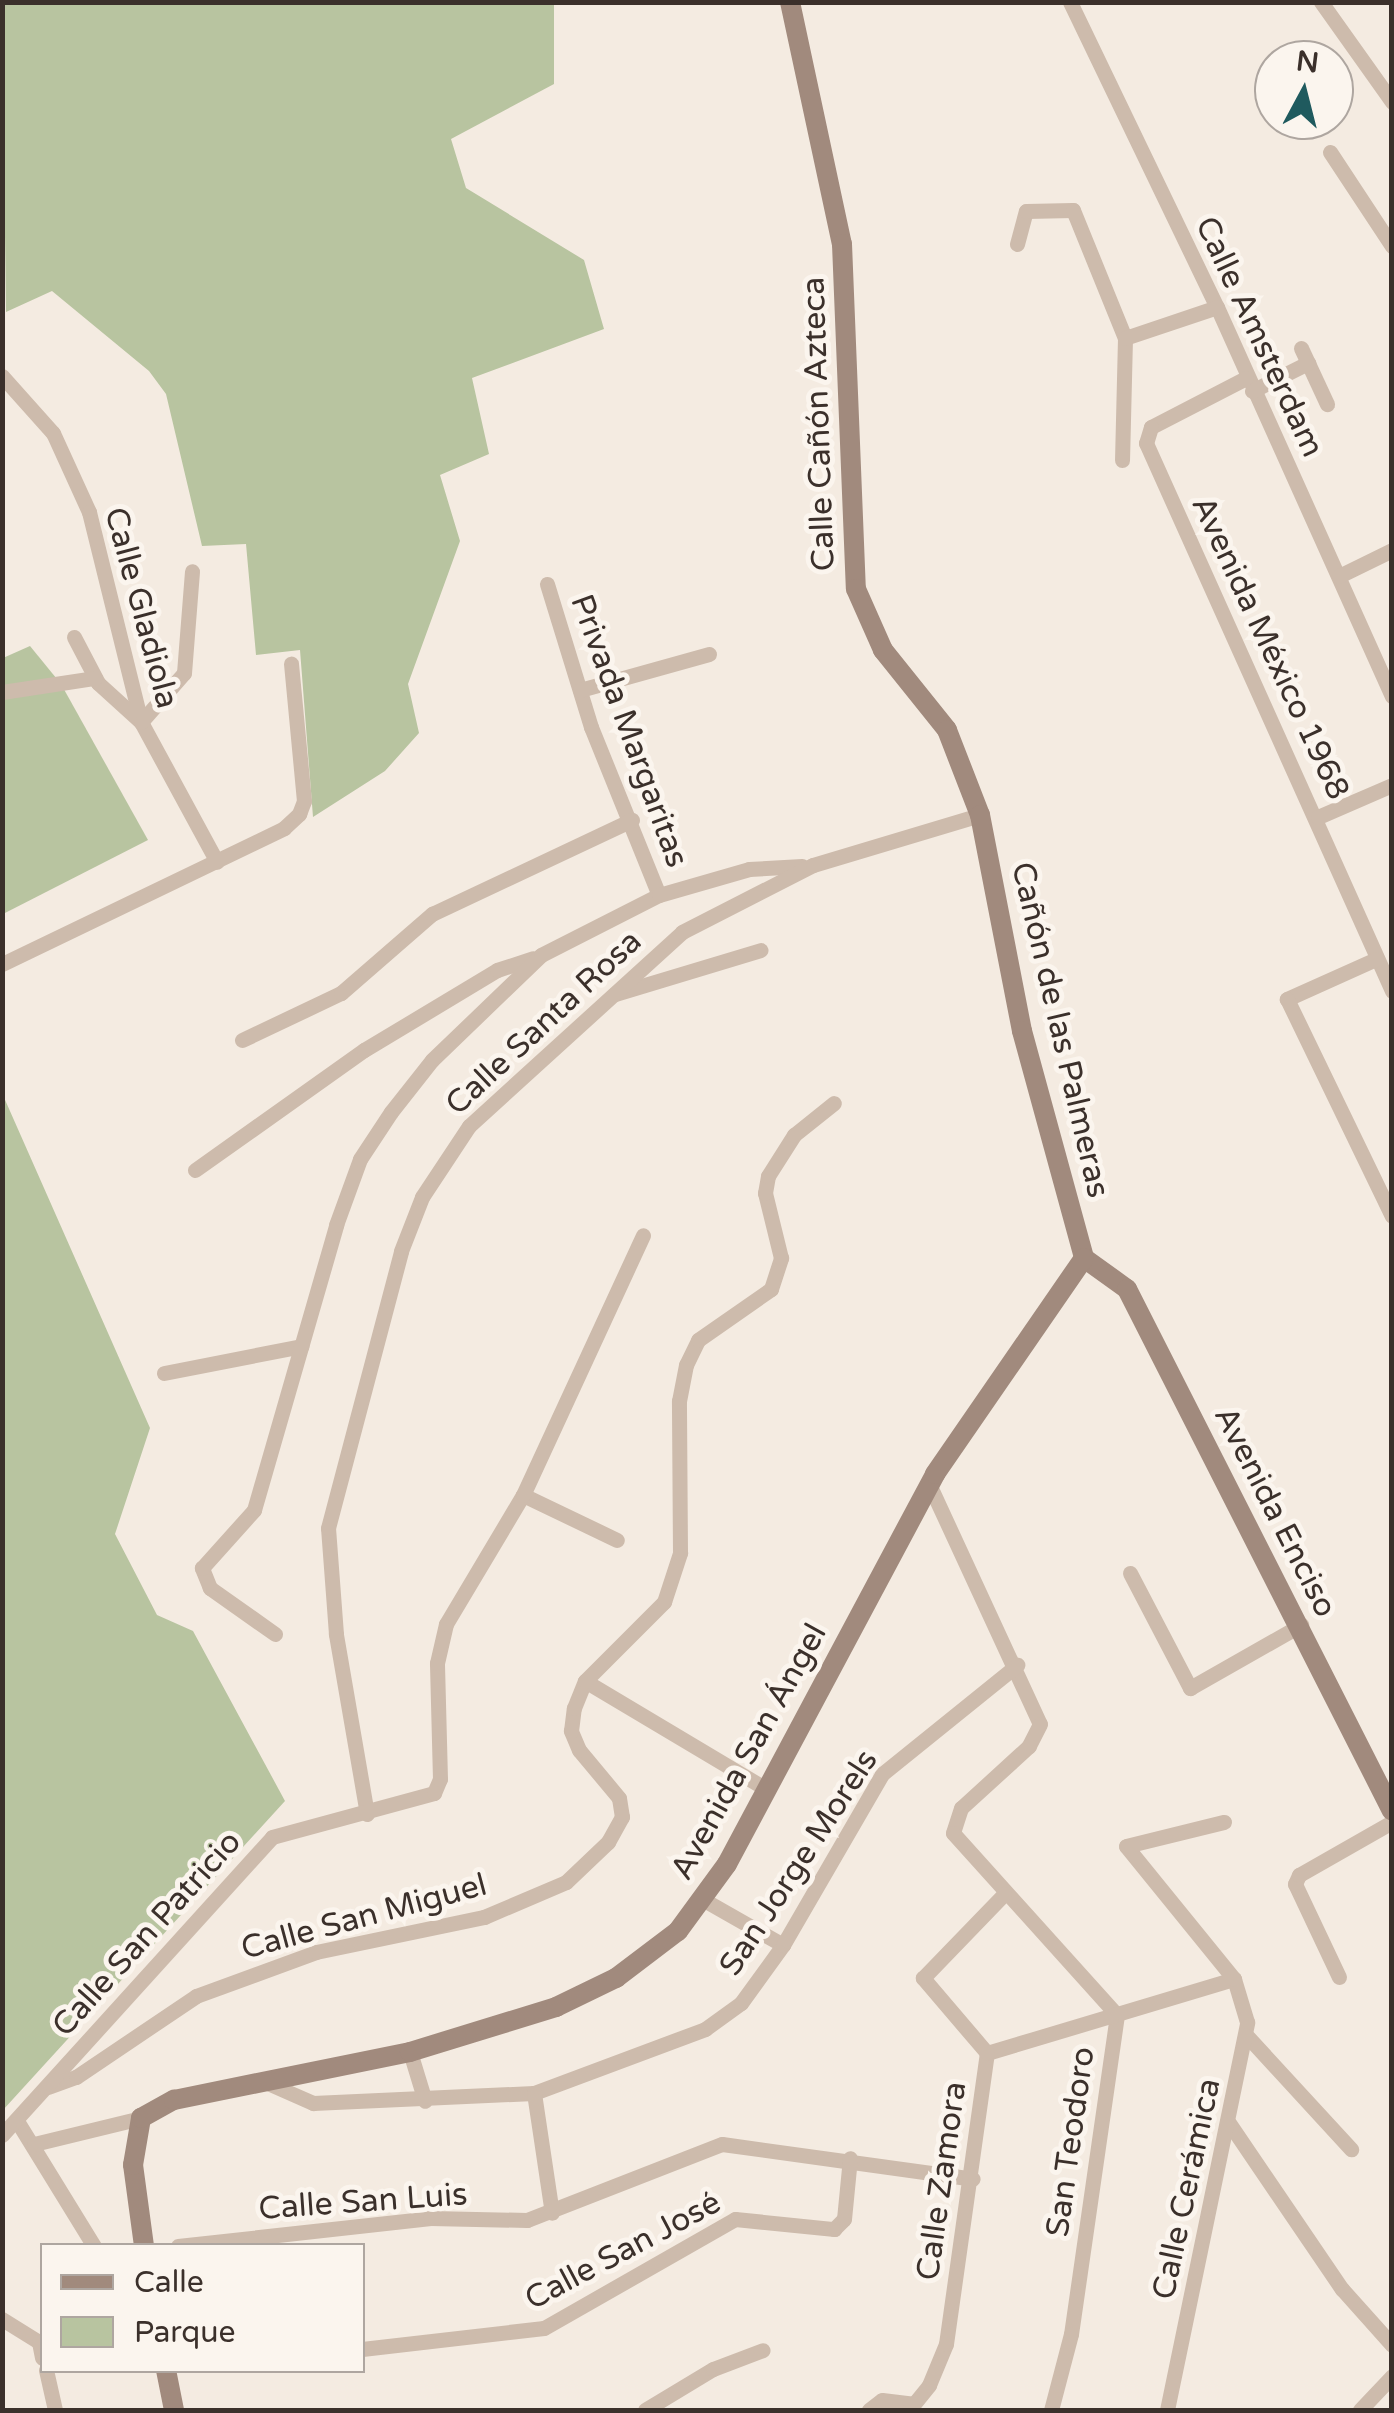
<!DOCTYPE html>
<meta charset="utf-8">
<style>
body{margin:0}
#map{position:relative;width:1394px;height:2413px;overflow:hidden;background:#f4ebe1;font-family:"Varela Round",sans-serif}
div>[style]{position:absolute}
.green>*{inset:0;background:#b8c4a0}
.street>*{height:15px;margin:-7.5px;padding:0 7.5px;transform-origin:7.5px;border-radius:7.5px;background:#cdbbac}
.secondary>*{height:20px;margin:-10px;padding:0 10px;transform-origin:10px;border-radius:10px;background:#a18a7d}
span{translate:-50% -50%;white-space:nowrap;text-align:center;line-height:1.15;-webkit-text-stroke:10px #fbf5ee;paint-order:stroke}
.street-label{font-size:32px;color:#3b302b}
.frame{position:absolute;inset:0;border:5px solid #3b302b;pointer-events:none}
.legend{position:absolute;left:40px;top:2243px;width:325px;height:130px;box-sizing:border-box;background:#fbf5ee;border:2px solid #aea6a0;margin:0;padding:12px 18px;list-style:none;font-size:30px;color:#3b302b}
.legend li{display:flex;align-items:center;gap:20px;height:50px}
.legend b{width:50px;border:2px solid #aea6a0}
.north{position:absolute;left:1254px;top:40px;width:100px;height:100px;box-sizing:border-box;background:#fbf5ee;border:2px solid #aea6a0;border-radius:50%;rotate:7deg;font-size:28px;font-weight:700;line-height:40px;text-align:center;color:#3b302b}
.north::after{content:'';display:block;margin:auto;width:35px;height:45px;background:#1f5a5e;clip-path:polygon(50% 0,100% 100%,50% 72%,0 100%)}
</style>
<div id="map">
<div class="green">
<i style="clip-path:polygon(2px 3px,554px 3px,554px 84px,451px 139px,466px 188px,584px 260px,604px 329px,472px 378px,489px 454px,440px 475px,460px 541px,408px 684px,419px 733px,385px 771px,313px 817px,300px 650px,256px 655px,246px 544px,202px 546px,166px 394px,149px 371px,52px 291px,6px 312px)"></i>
<i style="clip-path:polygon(30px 646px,61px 684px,148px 840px,3px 914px,3px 658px)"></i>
<i style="clip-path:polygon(2px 1093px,150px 1428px,115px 1534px,157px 1615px,193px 1631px,285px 1801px,3px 2110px)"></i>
</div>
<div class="street">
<i style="left:1070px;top:2px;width:339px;rotate:64.3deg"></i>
<i style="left:1217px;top:307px;width:427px;rotate:65.8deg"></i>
<i style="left:1321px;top:2px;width:123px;rotate:54.6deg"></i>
<i style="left:1330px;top:152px;width:113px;rotate:56.6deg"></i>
<i style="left:1017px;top:244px;width:34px;rotate:-75deg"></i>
<i style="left:1026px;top:211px;width:47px;rotate:-1.2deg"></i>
<i style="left:1073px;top:210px;width:138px;rotate:67.9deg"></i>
<i style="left:1125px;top:338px;width:122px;rotate:91.4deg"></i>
<i style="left:1125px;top:338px;width:97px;rotate:-18.6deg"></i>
<i style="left:1301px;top:348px;width:62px;rotate:65.1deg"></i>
<i style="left:2px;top:376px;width:76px;rotate:48.2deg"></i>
<i style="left:53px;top:433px;width:87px;rotate:65.5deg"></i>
<i style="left:89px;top:512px;width:216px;rotate:76.1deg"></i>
<i style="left:141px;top:722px;width:159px;rotate:61.5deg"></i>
<i style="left:1246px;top:378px;width:107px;rotate:152.7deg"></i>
<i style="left:1151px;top:427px;width:17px;rotate:107deg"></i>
<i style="left:1146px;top:443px;width:601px;rotate:65.82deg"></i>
<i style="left:1252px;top:391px;width:63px;rotate:-26.6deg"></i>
<i style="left:1339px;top:576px;width:59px;rotate:-26.1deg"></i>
<i style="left:547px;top:584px;width:150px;rotate:72.9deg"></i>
<i style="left:591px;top:727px;width:181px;rotate:68deg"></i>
<i style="left:74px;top:637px;width:52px;rotate:62.4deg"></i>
<i style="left:98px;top:683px;width:58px;rotate:42.2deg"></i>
<i style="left:141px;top:722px;width:65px;rotate:-48.7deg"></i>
<i style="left:184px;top:673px;width:102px;rotate:-85.5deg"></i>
<i style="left:580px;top:690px;width:134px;rotate:-15.6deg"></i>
<i style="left:2px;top:692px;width:94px;rotate:-8.6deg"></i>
<i style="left:1318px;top:817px;width:81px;rotate:-23.4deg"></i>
<i style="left:1376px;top:959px;width:98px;rotate:155.8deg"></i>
<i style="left:1287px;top:999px;width:241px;rotate:64.2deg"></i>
<i style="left:2px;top:964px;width:313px;rotate:-25.7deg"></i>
<i style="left:284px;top:828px;width:21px;rotate:-43deg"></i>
<i style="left:299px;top:814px;width:14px;rotate:-69deg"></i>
<i style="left:304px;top:801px;width:138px;rotate:-95.4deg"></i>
<i style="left:615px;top:994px;width:152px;rotate:-16.8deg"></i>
<i style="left:242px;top:1040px;width:110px;rotate:-25.4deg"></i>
<i style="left:341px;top:993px;width:121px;rotate:-41deg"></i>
<i style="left:432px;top:914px;width:221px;rotate:-25.2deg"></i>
<i style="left:195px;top:1170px;width:207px;rotate:-35.4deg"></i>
<i style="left:364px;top:1050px;width:155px;rotate:-31deg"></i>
<i style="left:497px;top:970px;width:38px;rotate:-18deg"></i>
<i style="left:164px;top:1373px;width:140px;rotate:-11.1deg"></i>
<i style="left:929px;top:1484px;width:264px;rotate:65.2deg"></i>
<i style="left:1040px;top:1724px;width:25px;rotate:117deg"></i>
<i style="left:1029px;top:1746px;width:92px;rotate:137.6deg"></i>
<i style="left:961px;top:1808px;width:26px;rotate:108deg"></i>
<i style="left:953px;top:1833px;width:245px;rotate:48deg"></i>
<i style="left:1117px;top:2015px;width:322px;rotate:98.2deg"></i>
<i style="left:1071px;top:2334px;width:79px;rotate:104.7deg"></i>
<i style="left:523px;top:1495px;width:104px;rotate:25.6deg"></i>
<i style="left:1130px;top:1573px;width:130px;rotate:62.4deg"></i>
<i style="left:1190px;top:1688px;width:128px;rotate:-29.6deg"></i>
<i style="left:275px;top:1634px;width:80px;rotate:-144.7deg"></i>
<i style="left:210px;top:1588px;width:22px;rotate:-112deg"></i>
<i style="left:202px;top:1568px;width:78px;rotate:-48.1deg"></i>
<i style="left:254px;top:1510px;width:297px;rotate:-73.9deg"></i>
<i style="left:336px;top:1225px;width:70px;rotate:-70deg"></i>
<i style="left:360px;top:1159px;width:56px;rotate:-56.6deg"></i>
<i style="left:391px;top:1112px;width:66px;rotate:-51.7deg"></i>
<i style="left:432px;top:1060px;width:151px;rotate:-43.9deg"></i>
<i style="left:541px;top:955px;width:132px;rotate:-27deg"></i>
<i style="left:659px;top:895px;width:94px;rotate:-16.1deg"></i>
<i style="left:749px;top:869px;width:53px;rotate:-3.2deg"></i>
<i style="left:585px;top:1681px;width:211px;rotate:30.8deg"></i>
<i style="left:367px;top:1814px;width:183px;rotate:-99.8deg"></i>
<i style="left:336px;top:1634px;width:106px;rotate:-94.3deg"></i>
<i style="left:328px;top:1528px;width:286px;rotate:-75.2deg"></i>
<i style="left:401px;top:1251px;width:58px;rotate:-68.7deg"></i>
<i style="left:422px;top:1197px;width:85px;rotate:-56.5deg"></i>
<i style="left:469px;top:1126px;width:288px;rotate:-42.3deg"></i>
<i style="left:682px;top:932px;width:147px;rotate:-27.1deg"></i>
<i style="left:813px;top:865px;width:174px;rotate:-16.7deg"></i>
<i style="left:704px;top:1900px;width:91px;rotate:29.7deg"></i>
<i style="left:1339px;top:1977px;width:103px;rotate:-115.3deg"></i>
<i style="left:1295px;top:1884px;width:10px;rotate:-66deg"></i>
<i style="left:1299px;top:1875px;width:107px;rotate:-29.7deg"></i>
<i style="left:1247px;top:2036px;width:154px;rotate:47.4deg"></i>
<i style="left:410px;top:2052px;width:51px;rotate:73deg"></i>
<i style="left:987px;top:2053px;width:258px;rotate:-16.7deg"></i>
<i style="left:263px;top:2081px;width:55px;rotate:23.7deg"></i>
<i style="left:313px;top:2103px;width:221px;rotate:-2.6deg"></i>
<i style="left:534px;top:2093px;width:183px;rotate:-20.5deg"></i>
<i style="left:705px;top:2029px;width:44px;rotate:-35.8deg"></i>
<i style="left:741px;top:2003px;width:72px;rotate:-54.1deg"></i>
<i style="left:783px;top:1945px;width:198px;rotate:-59.9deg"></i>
<i style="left:882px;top:1774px;width:174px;rotate:-38.9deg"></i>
<i style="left:48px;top:2087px;width:30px;rotate:-20deg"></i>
<i style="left:76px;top:2077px;width:145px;rotate:-34deg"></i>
<i style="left:196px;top:1996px;width:128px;rotate:-20.1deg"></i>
<i style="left:316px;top:1952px;width:172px;rotate:-11.8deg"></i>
<i style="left:484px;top:1917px;width:89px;rotate:-23.1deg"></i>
<i style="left:566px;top:1882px;width:58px;rotate:-43.6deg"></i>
<i style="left:608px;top:1842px;width:29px;rotate:-61deg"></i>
<i style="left:622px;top:1817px;width:19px;rotate:-99deg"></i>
<i style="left:619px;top:1798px;width:62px;rotate:-129.8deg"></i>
<i style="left:579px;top:1750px;width:21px;rotate:-113deg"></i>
<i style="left:571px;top:1731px;width:23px;rotate:-83deg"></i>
<i style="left:574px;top:1708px;width:29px;rotate:-68deg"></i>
<i style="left:585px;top:1681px;width:112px;rotate:-45deg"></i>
<i style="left:664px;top:1602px;width:52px;rotate:-71.9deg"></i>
<i style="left:680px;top:1553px;width:152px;rotate:-90.4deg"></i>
<i style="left:679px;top:1401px;width:37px;rotate:-79deg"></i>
<i style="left:686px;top:1365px;width:28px;rotate:-64deg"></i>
<i style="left:698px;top:1340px;width:89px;rotate:-34.9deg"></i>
<i style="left:771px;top:1289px;width:33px;rotate:-72deg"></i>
<i style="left:781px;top:1258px;width:67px;rotate:-103.8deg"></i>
<i style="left:765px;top:1193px;width:17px;rotate:-80deg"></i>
<i style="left:768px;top:1176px;width:49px;rotate:-57.6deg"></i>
<i style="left:794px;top:1135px;width:51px;rotate:-38.7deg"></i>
<i style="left:534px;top:2093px;width:121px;rotate:81.5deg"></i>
<i style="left:17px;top:2121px;width:147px;rotate:58.4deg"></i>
<i style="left:1229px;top:2123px;width:201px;rotate:55.8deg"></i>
<i style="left:1342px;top:2289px;width:75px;rotate:48.2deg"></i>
<i style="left:2px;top:2135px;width:402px;rotate:-47.8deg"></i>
<i style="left:272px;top:1837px;width:168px;rotate:-15.2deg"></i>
<i style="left:434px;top:1793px;width:15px;rotate:-67deg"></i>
<i style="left:440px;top:1779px;width:116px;rotate:-91.5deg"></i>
<i style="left:437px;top:1663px;width:40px;rotate:-77deg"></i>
<i style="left:446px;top:1624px;width:150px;rotate:-59.2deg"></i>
<i style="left:523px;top:1495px;width:286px;rotate:-65.2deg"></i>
<i style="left:34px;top:2144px;width:110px;rotate:-13.7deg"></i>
<i style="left:178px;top:2246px;width:254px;rotate:-6.3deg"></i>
<i style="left:430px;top:2218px;width:97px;rotate:1.2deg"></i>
<i style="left:527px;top:2220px;width:209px;rotate:-21.3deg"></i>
<i style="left:722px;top:2144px;width:253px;rotate:7.9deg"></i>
<i style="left:2px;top:2319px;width:44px;rotate:31.9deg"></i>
<i style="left:39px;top:2342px;width:16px;rotate:79deg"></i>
<i style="left:362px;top:2349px;width:183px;rotate:-6.6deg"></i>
<i style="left:544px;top:2328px;width:220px;rotate:-29.7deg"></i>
<i style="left:735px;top:2219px;width:100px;rotate:5.8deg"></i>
<i style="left:834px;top:2229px;width:14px;rotate:-45deg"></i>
<i style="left:844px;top:2219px;width:61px;rotate:-84.4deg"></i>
<i style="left:46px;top:2370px;width:41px;rotate:77.3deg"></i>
<i style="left:645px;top:2410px;width:79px;rotate:-31.1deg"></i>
<i style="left:713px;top:2369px;width:53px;rotate:-20.8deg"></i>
<i style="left:869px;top:2410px;width:16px;rotate:-38deg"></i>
<i style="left:882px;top:2400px;width:31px;rotate:7deg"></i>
<i style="left:909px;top:2410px;width:32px;rotate:-51deg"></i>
<i style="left:929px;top:2385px;width:44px;rotate:-67.5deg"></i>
<i style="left:946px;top:2344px;width:294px;rotate:-82deg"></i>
<i style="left:987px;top:2053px;width:99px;rotate:-130.5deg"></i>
<i style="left:923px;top:1978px;width:117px;rotate:-46deg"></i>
<i style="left:1167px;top:2410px;width:396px;rotate:-78.3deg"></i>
<i style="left:1247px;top:2022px;width:45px;rotate:-106.8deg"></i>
<i style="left:1234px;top:1979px;width:171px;rotate:-129.1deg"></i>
<i style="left:1126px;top:1846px;width:101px;rotate:-13.8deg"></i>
<i style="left:1360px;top:2410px;width:47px;rotate:-46.7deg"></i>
</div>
<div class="secondary">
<i style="left:790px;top:2px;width:248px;rotate:77.9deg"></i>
<i style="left:842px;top:244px;width:345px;rotate:87.7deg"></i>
<i style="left:856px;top:589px;width:67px;rotate:66.1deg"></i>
<i style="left:883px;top:650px;width:102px;rotate:51.3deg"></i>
<i style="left:947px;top:730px;width:91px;rotate:68.8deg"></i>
<i style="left:980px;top:815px;width:220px;rotate:79deg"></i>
<i style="left:1022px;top:1031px;width:235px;rotate:74.7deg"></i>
<i style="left:1084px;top:1258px;width:53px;rotate:35.8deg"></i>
<i style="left:1127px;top:1289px;width:585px;rotate:63.08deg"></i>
<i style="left:144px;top:2246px;width:82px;rotate:-97.7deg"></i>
<i style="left:133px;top:2165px;width:48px;rotate:-80.3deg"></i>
<i style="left:141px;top:2118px;width:38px;rotate:-29deg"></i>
<i style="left:174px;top:2100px;width:241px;rotate:-11.5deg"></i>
<i style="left:410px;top:2052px;width:153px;rotate:-17.1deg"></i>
<i style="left:556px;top:2007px;width:67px;rotate:-25.8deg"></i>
<i style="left:616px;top:1978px;width:78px;rotate:-37.2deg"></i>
<i style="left:678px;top:1931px;width:83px;rotate:-53.8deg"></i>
<i style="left:727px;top:1864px;width:442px;rotate:-61.9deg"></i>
<i style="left:935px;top:1474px;width:262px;rotate:-55.4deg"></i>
<i style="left:166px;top:2370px;width:41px;rotate:78.7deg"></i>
</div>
<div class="street-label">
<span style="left:1259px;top:337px;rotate:65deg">Calle Amsterdam</span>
<span style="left:819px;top:424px;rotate:-92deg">Calle Cañón Azteca</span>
<span style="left:141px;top:608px;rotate:75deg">Calle Gladiola</span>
<span style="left:1270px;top:648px;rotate:65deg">Avenida México 1968</span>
<span style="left:629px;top:731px;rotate:70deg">Privada Margaritas</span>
<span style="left:544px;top:1023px;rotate:-43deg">Calle Santa Rosa</span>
<span style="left:1060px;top:1030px;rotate:77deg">Cañón de las Palmeras</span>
<span style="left:1275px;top:1512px;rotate:63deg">Avenida Enciso</span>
<span style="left:749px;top:1752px;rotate:-61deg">Avenida San Ángel</span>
<span style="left:799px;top:1863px;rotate:-57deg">San Jorge Morels</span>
<span style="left:364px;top:1917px;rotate:-15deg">Calle San Miguel</span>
<span style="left:147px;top:1934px;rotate:-48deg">Calle San Patricio</span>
<span style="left:1071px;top:2142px;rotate:-82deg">San Teodoro</span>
<span style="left:942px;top:2181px;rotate:-82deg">Calle Zamora</span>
<span style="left:1187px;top:2189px;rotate:-78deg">Calle Cerámica</span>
<span style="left:363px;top:2202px;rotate:-4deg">Calle San Luis</span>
<span style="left:623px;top:2251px;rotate:-28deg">Calle San José</span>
</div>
<div class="frame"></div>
<ul class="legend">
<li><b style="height:12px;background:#a18a7d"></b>Calle</li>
<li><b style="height:28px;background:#b8c4a0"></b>Parque</li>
</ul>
<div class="north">N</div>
</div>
